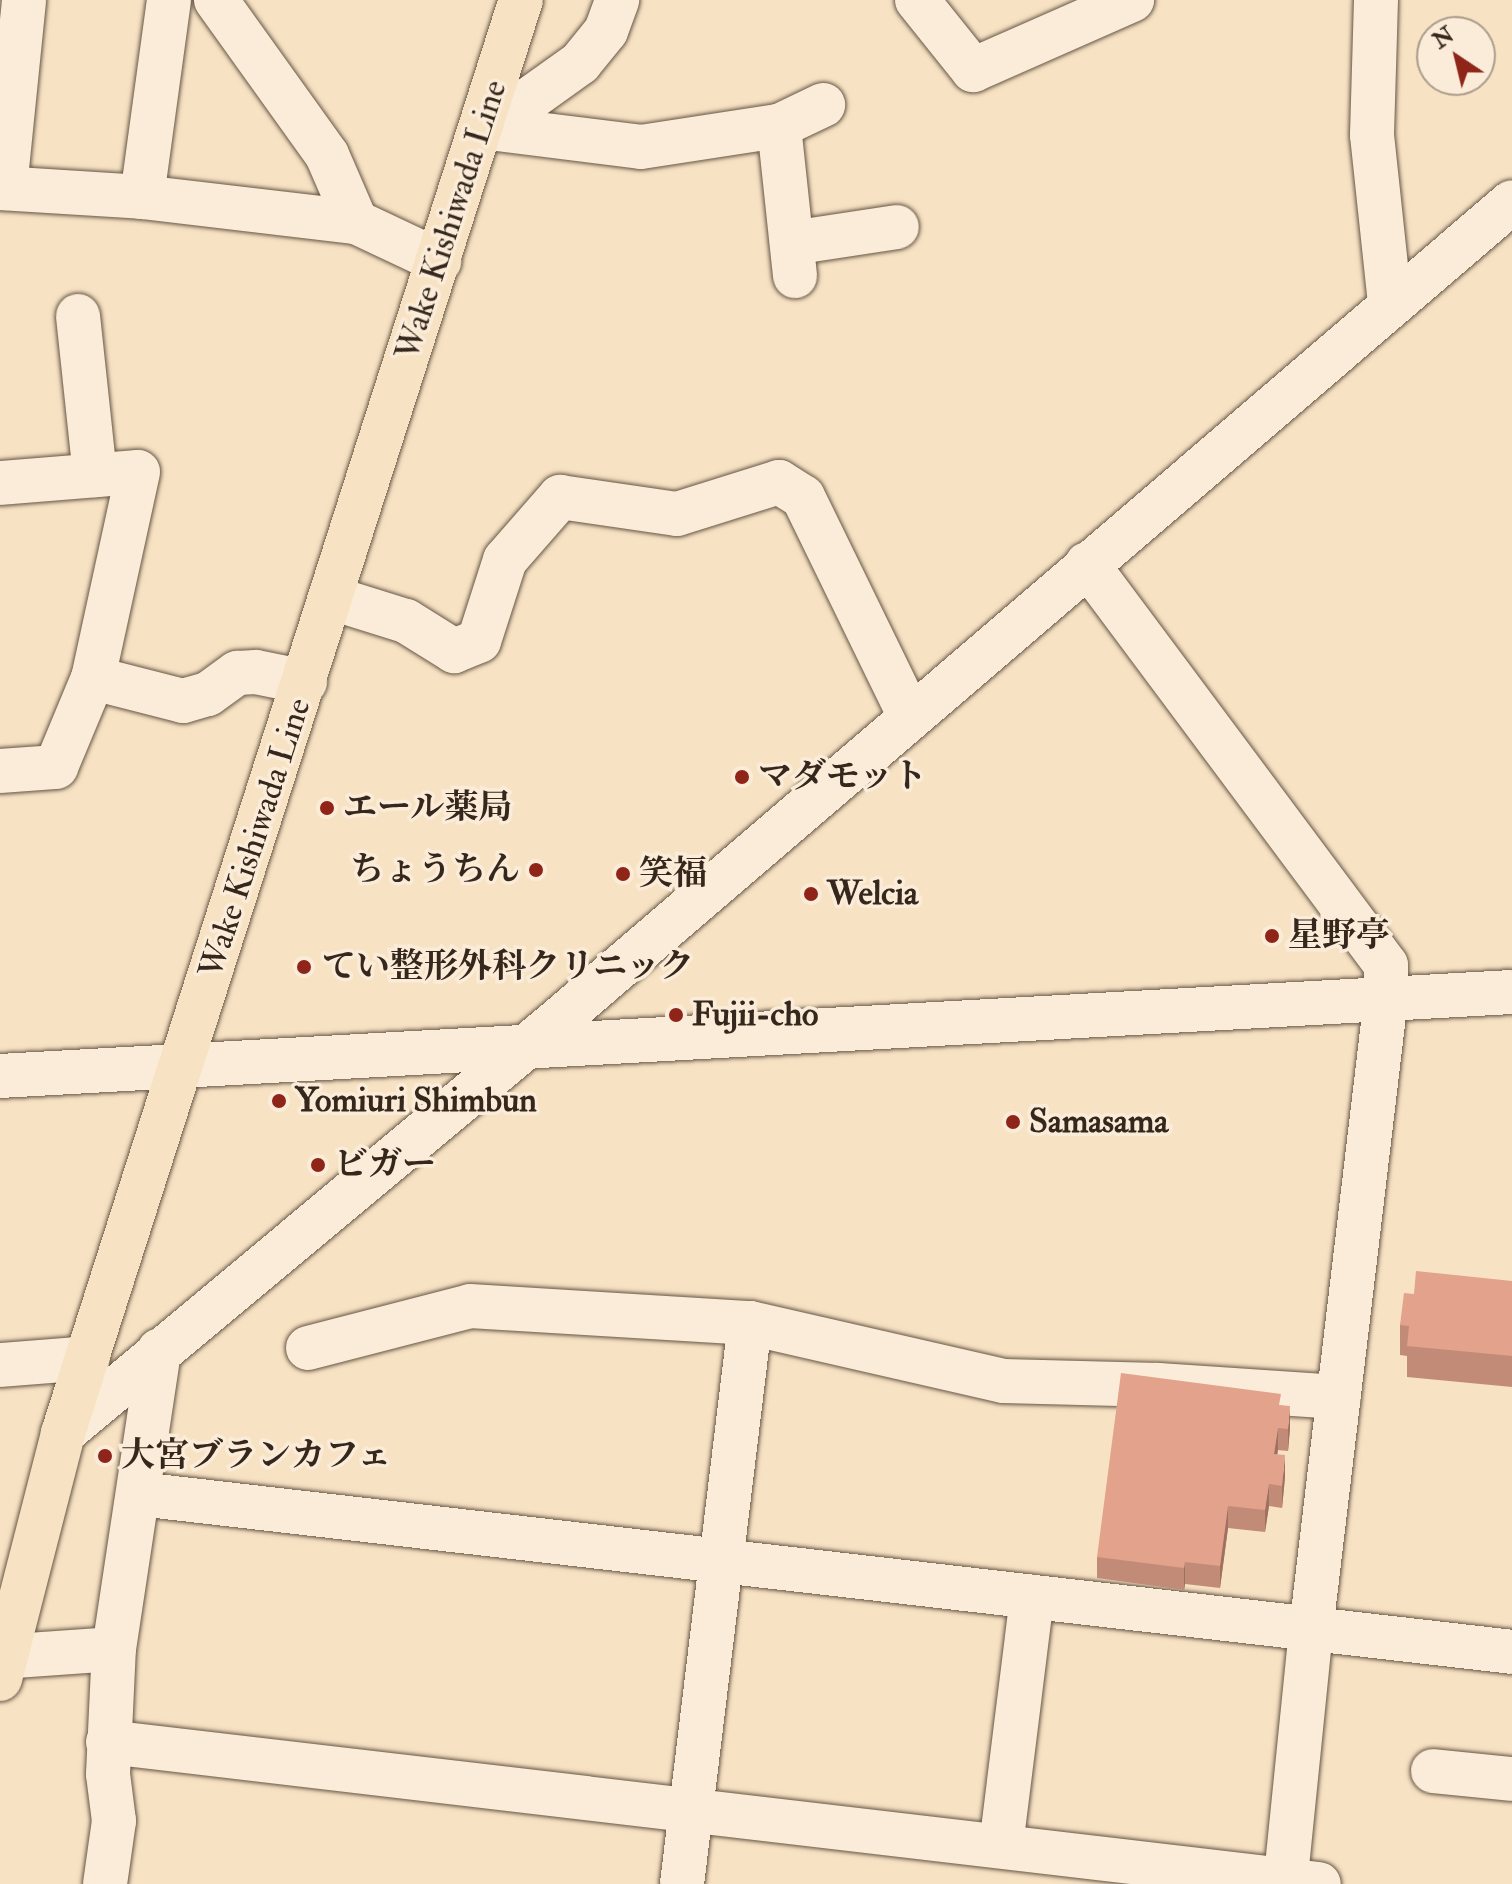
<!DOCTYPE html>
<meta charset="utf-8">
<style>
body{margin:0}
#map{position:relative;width:1512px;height:1884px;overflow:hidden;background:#f7e2c3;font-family:"IM FELL Double Pica","Noto Serif JP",serif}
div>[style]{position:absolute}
.roads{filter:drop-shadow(0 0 2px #665646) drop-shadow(0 0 2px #665646)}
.minor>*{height:44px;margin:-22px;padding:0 22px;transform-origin:22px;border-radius:22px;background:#faecd8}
.major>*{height:44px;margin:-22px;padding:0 22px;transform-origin:22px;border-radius:22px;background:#f7e2c3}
.wall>*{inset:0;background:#c28b78}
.shaded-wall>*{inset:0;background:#9e7162}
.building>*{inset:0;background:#e2a28c}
.dots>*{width:22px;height:22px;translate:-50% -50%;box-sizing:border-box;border:4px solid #faecd8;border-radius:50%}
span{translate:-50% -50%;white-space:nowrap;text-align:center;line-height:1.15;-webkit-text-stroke:7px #faecd8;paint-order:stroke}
.street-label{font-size:34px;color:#36271d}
.poi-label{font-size:34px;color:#36271d;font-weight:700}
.left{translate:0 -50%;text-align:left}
.right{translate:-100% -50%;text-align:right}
.north{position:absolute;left:1416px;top:16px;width:80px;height:80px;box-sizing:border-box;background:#faecd8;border:2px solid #ac9d8d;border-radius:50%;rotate:325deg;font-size:22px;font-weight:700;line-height:32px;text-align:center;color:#36271d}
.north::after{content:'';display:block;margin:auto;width:28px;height:36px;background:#8f2418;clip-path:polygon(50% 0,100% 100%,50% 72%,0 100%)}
</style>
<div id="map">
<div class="roads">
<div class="minor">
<i style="left:216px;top:0;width:191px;rotate:54.4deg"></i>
<i style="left:327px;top:155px;width:73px;rotate:66.6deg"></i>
<i style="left:917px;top:0;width:90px;rotate:51.3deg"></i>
<i style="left:973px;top:70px;width:174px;rotate:-23.8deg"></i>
<i style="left:1376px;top:0;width:135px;rotate:91.7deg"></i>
<i style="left:1372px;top:135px;width:169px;rotate:83.9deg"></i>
<i style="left:779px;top:126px;width:151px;rotate:83.9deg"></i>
<i style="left:481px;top:127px;width:161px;rotate:7.1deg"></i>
<i style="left:641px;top:147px;width:140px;rotate:-8.7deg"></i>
<i style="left:779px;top:126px;width:49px;rotate:-25.5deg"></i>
<i style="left:489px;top:128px;width:112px;rotate:-35.5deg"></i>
<i style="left:580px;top:63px;width:41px;rotate:-50.9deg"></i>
<i style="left:606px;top:31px;width:33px;rotate:-70deg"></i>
<i style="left:0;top:188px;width:142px;rotate:3.6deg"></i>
<i style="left:142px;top:197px;width:215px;rotate:6.7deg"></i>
<i style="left:356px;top:222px;width:92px;rotate:25.2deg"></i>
<i style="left:5px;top:188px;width:189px;rotate:-84.2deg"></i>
<i style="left:142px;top:197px;width:199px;rotate:-82.2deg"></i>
<i style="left:792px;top:243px;width:106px;rotate:-8.7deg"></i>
<i style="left:78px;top:316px;width:160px;rotate:83.9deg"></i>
<i style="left:0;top:483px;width:138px;rotate:-4.6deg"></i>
<i style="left:138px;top:472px;width:211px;rotate:102.3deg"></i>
<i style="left:93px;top:678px;width:96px;rotate:112.6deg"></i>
<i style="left:56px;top:767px;width:56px;rotate:175.9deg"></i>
<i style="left:1087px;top:564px;width:500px;rotate:53.29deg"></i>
<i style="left:1386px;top:965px;width:33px;rotate:90deg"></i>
<i style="left:1386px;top:998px;width:636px;rotate:96.77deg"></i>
<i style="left:1311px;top:1630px;width:255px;rotate:95.8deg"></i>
<i style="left:332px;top:598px;width:77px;rotate:17.3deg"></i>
<i style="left:406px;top:621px;width:57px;rotate:32deg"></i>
<i style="left:454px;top:651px;width:27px;rotate:-22deg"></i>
<i style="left:479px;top:641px;width:85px;rotate:-72.2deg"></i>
<i style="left:505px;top:560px;width:84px;rotate:-48.9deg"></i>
<i style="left:560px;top:497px;width:118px;rotate:8.3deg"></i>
<i style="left:677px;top:514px;width:107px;rotate:-17.4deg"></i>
<i style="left:779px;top:482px;width:28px;rotate:32deg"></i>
<i style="left:803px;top:497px;width:244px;rotate:64deg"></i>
<i style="left:93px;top:678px;width:93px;rotate:14.3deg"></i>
<i style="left:183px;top:701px;width:26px;rotate:-16deg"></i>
<i style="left:208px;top:694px;width:36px;rotate:-36deg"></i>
<i style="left:237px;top:673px;width:19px;rotate:-3deg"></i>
<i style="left:256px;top:672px;width:50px;rotate:11.5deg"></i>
<i style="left:0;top:1076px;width:1514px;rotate:-3.18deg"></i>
<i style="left:308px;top:1348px;width:167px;rotate:-14.5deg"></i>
<i style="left:470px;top:1306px;width:281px;rotate:3.5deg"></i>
<i style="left:750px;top:1323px;width:260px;rotate:12.9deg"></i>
<i style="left:1003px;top:1381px;width:155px;rotate:1.5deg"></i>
<i style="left:1158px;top:1385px;width:181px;rotate:3.8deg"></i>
<i style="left:0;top:1365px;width:88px;rotate:-4.5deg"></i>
<i style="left:63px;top:1433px;width:642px;rotate:-39.82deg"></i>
<i style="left:556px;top:1022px;width:1259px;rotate:-40.62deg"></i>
<i style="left:139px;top:1494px;width:1382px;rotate:6.56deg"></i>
<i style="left:0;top:1657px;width:114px;rotate:-4deg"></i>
<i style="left:108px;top:1742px;width:1219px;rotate:6.69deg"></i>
<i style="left:1433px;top:1771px;width:79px;rotate:5.8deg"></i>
<i style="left:1001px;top:1846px;width:251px;rotate:-82.9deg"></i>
<i style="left:105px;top:1884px;width:64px;rotate:-81.9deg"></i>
<i style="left:114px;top:1821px;width:47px;rotate:-97.3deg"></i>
<i style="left:108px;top:1774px;width:125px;rotate:-87.3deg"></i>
<i style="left:114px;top:1649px;width:302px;rotate:-81.4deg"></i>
<i style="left:682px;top:1884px;width:565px;rotate:-83.09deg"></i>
</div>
<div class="major">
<i style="left:0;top:1679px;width:254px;rotate:-75.6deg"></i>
<i style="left:63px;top:1433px;width:1504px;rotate:-72.28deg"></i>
</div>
</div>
<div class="wall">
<i style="clip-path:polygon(1512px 1281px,1512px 1387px,1407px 1377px,1407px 1356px,1400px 1355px,1400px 1325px,1414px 1294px)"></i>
<i style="clip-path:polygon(1281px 1405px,1290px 1428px,1288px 1451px,1278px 1450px,1277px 1454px,1285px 1477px,1282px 1508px,1269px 1506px,1265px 1532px,1228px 1528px,1220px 1588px,1185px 1584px,1184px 1590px,1097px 1578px,1097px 1557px)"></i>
</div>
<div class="shaded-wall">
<i style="clip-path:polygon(1290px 1406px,1290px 1428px,1288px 1451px,1288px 1429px)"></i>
<i style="clip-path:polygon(1278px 1428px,1278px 1450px,1274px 1476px,1274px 1454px)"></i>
<i style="clip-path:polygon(1285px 1455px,1285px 1477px,1282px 1508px,1282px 1486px)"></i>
<i style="clip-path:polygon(1269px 1484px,1269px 1506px,1265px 1532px,1265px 1510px)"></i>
<i style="clip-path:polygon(1228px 1506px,1228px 1528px,1220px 1588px,1220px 1566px)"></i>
<i style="clip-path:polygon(1185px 1562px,1185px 1584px,1184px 1590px,1184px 1568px)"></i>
</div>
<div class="building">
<i style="clip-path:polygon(1416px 1271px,1512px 1281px,1512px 1356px,1407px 1346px,1409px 1326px,1400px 1325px,1404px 1293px,1414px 1294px)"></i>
<i style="clip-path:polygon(1121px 1373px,1281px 1394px,1279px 1405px,1290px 1406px,1288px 1429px,1278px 1428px,1274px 1454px,1285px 1455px,1282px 1486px,1269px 1484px,1265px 1510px,1228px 1506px,1220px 1566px,1185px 1562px,1184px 1568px,1097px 1557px)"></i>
</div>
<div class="dots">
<i style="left:742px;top:777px;background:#8f2418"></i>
<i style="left:327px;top:808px;background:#8f2418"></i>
<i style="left:536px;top:870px;background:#8f2418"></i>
<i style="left:623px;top:874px;background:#8f2418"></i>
<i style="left:811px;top:894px;background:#8f2418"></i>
<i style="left:1272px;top:936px;background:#8f2418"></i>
<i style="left:304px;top:967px;background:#8f2418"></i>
<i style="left:676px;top:1015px;background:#8f2418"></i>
<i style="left:279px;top:1101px;background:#8f2418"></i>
<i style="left:1013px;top:1122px;background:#8f2418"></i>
<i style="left:318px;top:1165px;background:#8f2418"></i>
<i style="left:105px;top:1456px;background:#8f2418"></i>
</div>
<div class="street-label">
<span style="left:451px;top:220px;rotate:-72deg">Wake Kishiwada Line</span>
<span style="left:255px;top:838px;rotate:-72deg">Wake Kishiwada Line</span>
</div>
<div class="poi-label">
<span class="left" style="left:758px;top:777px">マダモット</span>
<span class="left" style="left:343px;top:808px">エール薬局</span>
<span class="right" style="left:520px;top:870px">ちょうちん</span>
<span class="left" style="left:639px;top:874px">笑福</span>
<span class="left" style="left:827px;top:894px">Welcia</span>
<span class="left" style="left:1288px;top:936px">星野亭</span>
<span class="left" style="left:322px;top:967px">てい整形外科クリニック</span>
<span class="left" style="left:692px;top:1015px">Fujii-cho</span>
<span class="left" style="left:295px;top:1101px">Yomiuri Shimbun</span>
<span class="left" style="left:1029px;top:1122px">Samasama</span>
<span class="left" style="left:334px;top:1165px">ビガー</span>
<span class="left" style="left:121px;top:1456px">大宮ブランカフェ</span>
</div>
<div class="north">N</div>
</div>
